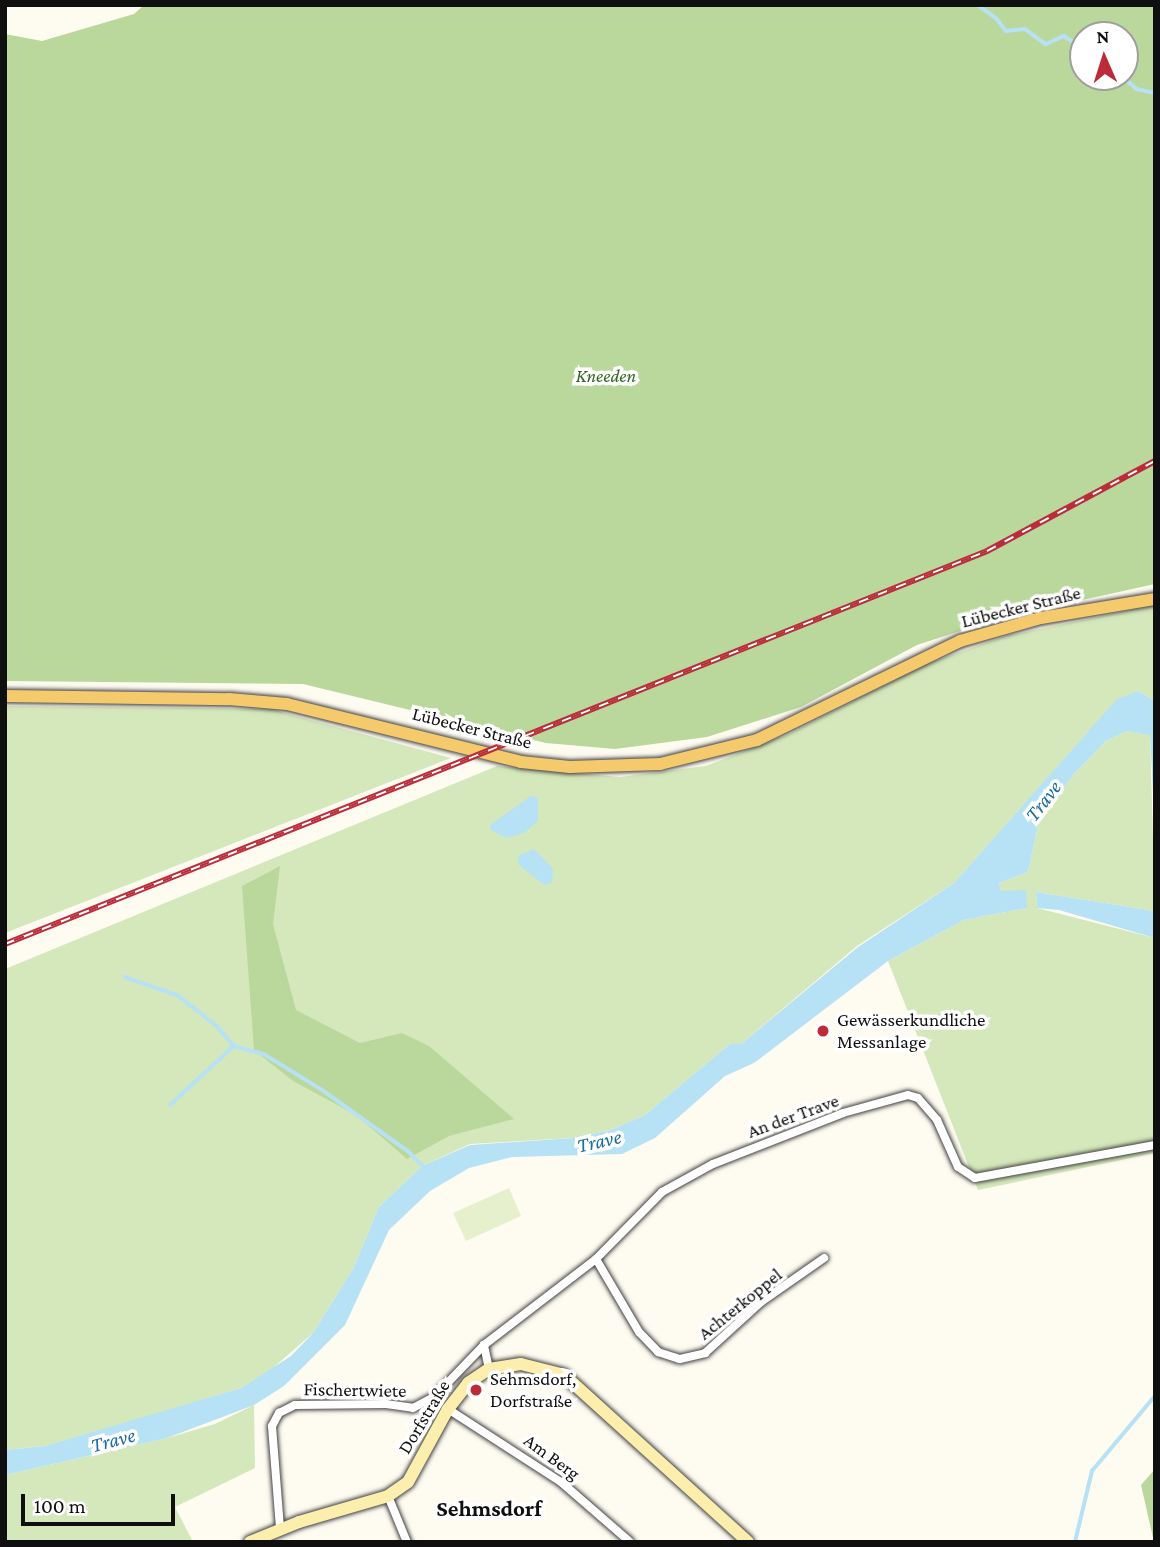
<!DOCTYPE html>
<meta charset="utf-8">
<style>
body{margin:0}
#map{position:relative;width:1160px;height:1547px;overflow:hidden;background:#fefbf1;font-family:"Crimson Pro",serif}
div>[style]{position:absolute}
.green>*{inset:0;background:#d5e8bb}
.forest>*{inset:0;background:#bad89b}
.pitch>*{inset:0;background:#e6f0cd}
.water>*{inset:0;background:#b7e1f4}
.stream>*{height:3.5px;margin:-1.75px;padding:0 1.75px;transform-origin:1.75px;border-radius:1.75px;background:#b7e1f4}
.roads{filter:drop-shadow(0 0 2px #424242) drop-shadow(0 0 2px #424242)}
.street>*{height:8px;margin:-4px;padding:0 4px;transform-origin:4px;border-radius:4px;background:#fff}
.secondary>*{height:12px;margin:-6px;padding:0 6px;transform-origin:6px;border-radius:6px;background:#fcefae}
.primary>*{height:12px;margin:-6px;padding:0 6px;transform-origin:6px;border-radius:6px;background:#f4ca6c}
.rail>*{height:6px;margin-top:-3px;transform-origin:0;background:repeating-linear-gradient(90deg,#fff 0 10px,#bb2b3a 0 20px);box-sizing:border-box;border-block:2px solid #bb2b3a}
.dots>*{width:19px;height:19px;translate:-50% -50%;box-sizing:border-box;border:4px solid #fff;border-radius:50%}
span{translate:-50% -50%;white-space:nowrap;text-align:center;line-height:1.15;-webkit-text-stroke:7px #fff;paint-order:stroke}
.park-label{font-size:19px;color:#336521;font-style:italic}
.street-label{font-size:19px;color:#0f0f0f}
.poi-label{font-size:19px;color:#0f0f0f}
.left{translate:0 -50%;text-align:left}
.water-label{font-size:21px;color:#1b6c9d;font-style:italic}
.quarter-label{font-size:23px;color:#0f0f0f;font-weight:700}
.frame{position:absolute;inset:0;border:7px solid #0f0f0f;pointer-events:none}
.north{position:absolute;left:1069px;top:21px;width:70px;height:70px;box-sizing:border-box;background:#fff;border:2px solid #9f9f9f;border-radius:50%;rotate:357deg;font-size:19px;font-weight:700;line-height:28px;text-align:center;color:#0f0f0f}
.north::after{content:'';display:block;margin:auto;width:24px;height:32px;background:#bb2b3a;clip-path:polygon(50% 0,100% 100%,50% 72%,0 100%)}
.scale{position:absolute;left:21px;top:1494px;width:154px;height:32px;box-sizing:border-box;border:4px solid #0f0f0f;border-top:0;padding-left:9px;font-size:21px;line-height:24px;white-space:nowrap;color:#0f0f0f;-webkit-text-stroke:5px #fff;paint-order:stroke}
</style>
<div id="map">
<div class="green">
<i style="clip-path:polygon(1155px 605px,1155px 701px,1138px 691px,1089px 731px,954px 883px,857px 946px,741px 1044px,730px 1044px,645px 1115px,611px 1130px,574px 1138px,470px 1144px,422px 1166px,379px 1207px,353px 1269px,313px 1333px,266px 1374px,241px 1388px,166px 1411px,45px 1446px,5px 1450px,5px 969px,497px 766px,620px 777px,706px 766px,787px 735px,926px 664px,1006px 636px)"></i>
<i style="clip-path:polygon(5px 706px,270px 709px,451px 758px,5px 933px)"></i>
<i style="clip-path:polygon(1127px 731px,1150px 734px,1155px 911px,1036px 892px,1037px 908px,1155px 938px,1155px 1153px,978px 1190px,888px 961px,964px 920px,1027px 908px,1001px 891px,999px 883px,1028px 872px,1039px 821px,1074px 774px,1106px 741px)"></i>
<i style="clip-path:polygon(254px 1405px,255px 1468px,175px 1507px,193px 1542px,5px 1542px,5px 1475px,167px 1438px,215px 1424px)"></i>
</div>
<div class="forest">
<i style="clip-path:polygon(evenodd,144px 5px,1155px 5px,1155px 584px,1000px 618px,917px 645px,801px 707px,707px 737px,615px 749px,546px 743px,303px 684px,5px 681px,5px 34px,42px 41px,134px 14px,144px 5px,1083px 35px,1125px 35px,1125px 77px,1083px 77px,1083px 35px)"></i>
<i style="clip-path:polygon(280px 866px,273px 924px,296px 1010px,360px 1043px,402px 1033px,429px 1046px,514px 1119px,449px 1136px,407px 1159px,356px 1115px,293px 1081px,254px 1050px,242px 886px)"></i>
<i style="clip-path:polygon(1155px 1469px,1155px 1542px,1154px 1542px,1141px 1485px)"></i>
</div>
<div class="pitch">
<i style="clip-path:polygon(509px 1188px,521px 1216px,466px 1241px,453px 1213px)"></i>
</div>
<div class="water">
<i style="clip-path:polygon(1138px 691px,1155px 701px,1155px 831px,1150px 735px,1127px 731px,1106px 741px,1074px 774px,1039px 821px,1028px 872px,999px 883px,1001px 891px,1026px 890px,1027px 908px,964px 920px,888px 961px,754px 1063px,725px 1076px,655px 1138px,622px 1154px,512px 1157px,469px 1168px,430px 1191px,389px 1230px,345px 1325px,284px 1386px,254px 1405px,167px 1438px,5px 1475px,5px 1450px,45px 1446px,241px 1388px,291px 1356px,313px 1333px,353px 1269px,379px 1207px,422px 1166px,470px 1145px,574px 1138px,611px 1130px,645px 1115px,730px 1044px,741px 1044px,858px 947px,954px 883px,1116px 700px)"></i>
<i style="clip-path:polygon(531px 796px,538px 798px,538px 821px,524px 833px,506px 838px,491px 830px,490px 825px)"></i>
<i style="clip-path:polygon(534px 849px,553px 869px,552px 882px,544px 885px,518px 864px,519px 855px)"></i>
<i style="clip-path:polygon(1036px 892px,1155px 911px,1155px 938px,1059px 910px,1037px 908px)"></i>
</div>
<div class="stream">
<i style="left:978px;top:5px;width:24px;rotate:36deg"></i>
<i style="left:997px;top:19px;width:15px;rotate:53deg"></i>
<i style="left:1006px;top:31px;width:19px;rotate:-6deg"></i>
<i style="left:1025px;top:29px;width:26px;rotate:36deg"></i>
<i style="left:1046px;top:44px;width:20px;rotate:-24deg"></i>
<i style="left:1064px;top:36px;width:22px;rotate:32deg"></i>
<i style="left:1123px;top:77px;width:18px;rotate:41deg"></i>
<i style="left:1137px;top:89px;width:18px;rotate:13deg"></i>
<i style="left:125px;top:977px;width:55px;rotate:19.1deg"></i>
<i style="left:177px;top:995px;width:49px;rotate:37.6deg"></i>
<i style="left:216px;top:1025px;width:28px;rotate:49deg"></i>
<i style="left:234px;top:1046px;width:31px;rotate:15deg"></i>
<i style="left:264px;top:1054px;width:67px;rotate:31.6deg"></i>
<i style="left:321px;top:1089px;width:107px;rotate:35.5deg"></i>
<i style="left:408px;top:1151px;width:25px;rotate:45deg"></i>
<i style="left:170px;top:1105px;width:87px;rotate:-42.7deg"></i>
<i style="left:1075px;top:1542px;width:73px;rotate:-76.5deg"></i>
<i style="left:1092px;top:1471px;width:98px;rotate:-50deg"></i>
</div>
<div class="roads">
<div class="street">
<i style="left:596px;top:1259px;width:85px;rotate:59.5deg"></i>
<i style="left:639px;top:1332px;width:28px;rotate:46deg"></i>
<i style="left:658px;top:1352px;width:23px;rotate:18deg"></i>
<i style="left:680px;top:1359px;width:26px;rotate:-13deg"></i>
<i style="left:705px;top:1353px;width:76px;rotate:-42.3deg"></i>
<i style="left:761px;top:1302px;width:77px;rotate:-34.9deg"></i>
<i style="left:489px;top:1369px;width:25px;rotate:-102deg"></i>
<i style="left:484px;top:1345px;width:141px;rotate:-37.5deg"></i>
<i style="left:596px;top:1259px;width:94px;rotate:-45.4deg"></i>
<i style="left:662px;top:1192px;width:58px;rotate:-28.8deg"></i>
<i style="left:713px;top:1164px;width:140px;rotate:-21.4deg"></i>
<i style="left:843px;top:1113px;width:67px;rotate:-15.5deg"></i>
<i style="left:908px;top:1095px;width:10px;rotate:17deg"></i>
<i style="left:918px;top:1098px;width:29px;rotate:49deg"></i>
<i style="left:937px;top:1120px;width:51px;rotate:65.9deg"></i>
<i style="left:958px;top:1167px;width:20px;rotate:33deg"></i>
<i style="left:975px;top:1178px;width:183px;rotate:-10.4deg"></i>
<i style="left:448px;top:1409px;width:135px;rotate:32.9deg"></i>
<i style="left:561px;top:1482px;width:91px;rotate:41deg"></i>
<i style="left:388px;top:1496px;width:50px;rotate:67.6deg"></i>
<i style="left:280px;top:1528px;width:102px;rotate:-94.5deg"></i>
<i style="left:272px;top:1426px;width:15px;rotate:-62deg"></i>
<i style="left:279px;top:1413px;width:18px;rotate:-27deg"></i>
<i style="left:295px;top:1405px;width:91px;rotate:-0.6deg"></i>
<i style="left:386px;top:1404px;width:27px;rotate:8deg"></i>
<i style="left:413px;top:1408px;width:24px;rotate:-28deg"></i>
<i style="left:434px;top:1397px;width:72px;rotate:-46.1deg"></i>
</div>
<div class="secondary">
<i style="left:250px;top:1542px;width:53px;rotate:-22.2deg"></i>
<i style="left:299px;top:1522px;width:93px;rotate:-16.3deg"></i>
<i style="left:388px;top:1496px;width:24px;rotate:-35deg"></i>
<i style="left:408px;top:1482px;width:83px;rotate:-61.3deg"></i>
<i style="left:448px;top:1409px;width:33px;rotate:-52deg"></i>
<i style="left:468px;top:1383px;width:25px;rotate:-34deg"></i>
<i style="left:489px;top:1369px;width:32px;rotate:-9deg"></i>
<i style="left:521px;top:1364px;width:44px;rotate:14.3deg"></i>
<i style="left:564px;top:1375px;width:248px;rotate:42.2deg"></i>
</div>
<div class="primary">
<i style="left:5px;top:696px;width:224px;rotate:0.8deg"></i>
<i style="left:229px;top:699px;width:58px;rotate:4.9deg"></i>
<i style="left:287px;top:704px;width:241px;rotate:13.9deg"></i>
<i style="left:521px;top:762px;width:49px;rotate:5.8deg"></i>
<i style="left:570px;top:767px;width:90px;rotate:-1.9deg"></i>
<i style="left:660px;top:764px;width:100px;rotate:-13.9deg"></i>
<i style="left:757px;top:740px;width:226px;rotate:-26deg"></i>
<i style="left:960px;top:641px;width:84px;rotate:-15.9deg"></i>
<i style="left:1041px;top:618px;width:116px;rotate:-9.5deg"></i>
</div>
</div>
<div class="rail">
<i style="left:5px;top:944px;width:1058px;rotate:-21.81deg"></i>
<i style="left:987px;top:551px;width:191px;rotate:-28.2deg"></i>
</div>
<div class="dots">
<i style="left:823px;top:1031px;background:#bb2b3a"></i>
<i style="left:476px;top:1390px;background:#bb2b3a"></i>
</div>
<div class="park-label">
<span style="left:606px;top:376px">Kneeden</span>
</div>
<div class="street-label">
<span style="left:1021px;top:607px;rotate:-14deg">Lübecker Straße</span>
<span style="left:472px;top:728px;rotate:14deg">Lübecker Straße</span>
<span style="left:793px;top:1116px;rotate:-20deg">An der Trave</span>
<span style="left:740px;top:1304px;rotate:-39deg">Achterkoppel</span>
<span style="left:355px;top:1390px;rotate:1deg">Fischertwiete</span>
<span style="left:424px;top:1417px;rotate:-59deg">Dorfstraße</span>
<span style="left:552px;top:1457px;rotate:36deg">Am Berg</span>
</div>
<div class="poi-label">
<span class="left" style="left:837px;top:1031px">Gewässerkundliche<br>Messanlage</span>
<span class="left" style="left:490px;top:1390px">Sehmsdorf,<br>Dorfstraße</span>
</div>
<div class="water-label">
<span style="left:1043px;top:801px;rotate:-52deg">Trave</span>
<span style="left:599px;top:1141px;rotate:-13deg">Trave</span>
<span style="left:113px;top:1440px;rotate:-15deg">Trave</span>
</div>
<div class="quarter-label">
<span style="left:489px;top:1508px">Sehmsdorf</span>
</div>
<div class="frame"></div>
<div class="north">N</div>
<div class="scale">100 m</div>
</div>
